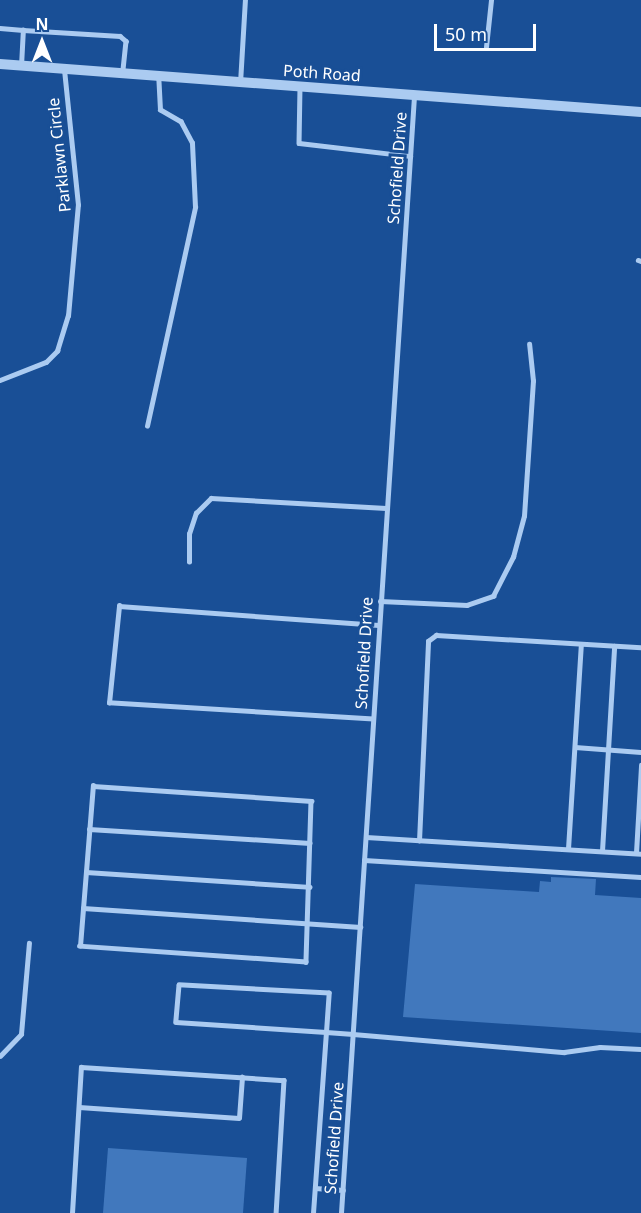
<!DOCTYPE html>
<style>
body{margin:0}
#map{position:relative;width:641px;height:1213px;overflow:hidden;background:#194f96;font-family:"Noto Sans",sans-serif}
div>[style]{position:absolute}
.building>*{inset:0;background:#4178bd}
.service>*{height:4.5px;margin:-2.25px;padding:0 2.25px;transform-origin:2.25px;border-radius:2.25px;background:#abcbf1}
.tertiary>*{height:10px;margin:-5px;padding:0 5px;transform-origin:5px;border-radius:5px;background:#abcbf1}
span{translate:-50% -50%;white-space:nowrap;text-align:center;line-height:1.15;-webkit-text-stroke:6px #194f96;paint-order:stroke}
.street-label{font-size:16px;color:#fff}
.north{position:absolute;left:12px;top:12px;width:60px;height:60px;-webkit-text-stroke:4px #194f96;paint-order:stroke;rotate:0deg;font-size:16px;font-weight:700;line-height:24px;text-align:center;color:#fff}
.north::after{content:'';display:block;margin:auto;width:21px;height:27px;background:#fff;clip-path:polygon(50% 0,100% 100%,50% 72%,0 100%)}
.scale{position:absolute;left:434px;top:24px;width:102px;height:27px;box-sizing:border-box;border:3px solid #fff;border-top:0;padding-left:8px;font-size:18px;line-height:21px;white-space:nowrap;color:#fff;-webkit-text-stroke:4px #194f96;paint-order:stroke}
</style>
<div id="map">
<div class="building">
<i style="clip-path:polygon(551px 877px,596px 879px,595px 895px,641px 898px,641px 1033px,403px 1017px,415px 884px,539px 892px,540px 881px,551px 882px)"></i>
<i style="clip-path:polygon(108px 1148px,247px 1158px,243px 1213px,103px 1213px)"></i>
</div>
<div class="service">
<i style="left:0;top:28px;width:23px;rotate:5deg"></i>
<i style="left:486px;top:47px;width:47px;rotate:-83.9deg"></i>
<i style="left:21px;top:66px;width:36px;rotate:-87deg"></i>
<i style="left:23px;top:30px;width:97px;rotate:3.5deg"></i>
<i style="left:120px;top:36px;width:8px;rotate:40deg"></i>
<i style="left:126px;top:41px;width:30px;rotate:96deg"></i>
<i style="left:240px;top:83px;width:83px;rotate:-86.6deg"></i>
<i style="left:300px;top:87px;width:56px;rotate:91deg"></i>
<i style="left:299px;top:143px;width:112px;rotate:6.7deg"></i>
<i style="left:638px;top:260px;width:3px;rotate:18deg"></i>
<i style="left:0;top:380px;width:49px;rotate:-21.4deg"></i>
<i style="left:46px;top:362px;width:16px;rotate:-45deg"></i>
<i style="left:57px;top:351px;width:37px;rotate:-73deg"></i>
<i style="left:68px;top:316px;width:111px;rotate:-84.9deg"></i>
<i style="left:78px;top:205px;width:137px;rotate:-95.9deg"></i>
<i style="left:147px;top:426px;width:224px;rotate:-77.6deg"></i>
<i style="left:195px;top:207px;width:64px;rotate:-92.7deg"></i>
<i style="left:192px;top:143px;width:24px;rotate:-118deg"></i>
<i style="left:181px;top:122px;width:24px;rotate:-150deg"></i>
<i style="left:160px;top:110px;width:34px;rotate:-93deg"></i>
<i style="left:189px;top:562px;width:28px;rotate:-90deg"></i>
<i style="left:189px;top:534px;width:22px;rotate:-72deg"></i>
<i style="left:196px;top:513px;width:21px;rotate:-45deg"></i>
<i style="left:211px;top:498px;width:175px;rotate:3.3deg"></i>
<i style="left:380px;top:601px;width:87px;rotate:2.6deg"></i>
<i style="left:467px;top:605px;width:28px;rotate:-19deg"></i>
<i style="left:493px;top:596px;width:44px;rotate:-62.9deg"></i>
<i style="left:513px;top:557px;width:42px;rotate:-75deg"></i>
<i style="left:524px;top:516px;width:135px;rotate:-86.2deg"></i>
<i style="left:533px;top:381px;width:37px;rotate:-96deg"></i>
<i style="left:373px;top:719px;width:264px;rotate:-176.5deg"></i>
<i style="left:109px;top:703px;width:98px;rotate:-84.1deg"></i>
<i style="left:119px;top:606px;width:260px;rotate:4.2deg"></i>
<i style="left:575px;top:747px;width:66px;rotate:4.3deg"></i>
<i style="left:93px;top:786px;width:219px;rotate:3.9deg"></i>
<i style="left:311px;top:801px;width:161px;rotate:91.8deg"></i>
<i style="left:306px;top:962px;width:227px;rotate:-176deg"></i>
<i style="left:80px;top:946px;width:161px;rotate:-85.4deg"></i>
<i style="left:89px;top:829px;width:221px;rotate:3.6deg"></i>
<i style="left:366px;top:837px;width:276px;rotate:3.5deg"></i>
<i style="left:419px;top:841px;width:200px;rotate:-87.4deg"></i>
<i style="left:428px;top:641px;width:10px;rotate:-37deg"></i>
<i style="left:436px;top:635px;width:205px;rotate:3.4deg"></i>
<i style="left:568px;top:849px;width:205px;rotate:-86.4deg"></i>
<i style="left:602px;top:851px;width:205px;rotate:-86.6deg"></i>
<i style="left:636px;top:853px;width:88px;rotate:-86.7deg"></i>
<i style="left:364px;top:860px;width:278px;rotate:3.5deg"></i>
<i style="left:86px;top:872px;width:224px;rotate:3.8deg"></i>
<i style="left:83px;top:908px;width:278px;rotate:3.9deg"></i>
<i style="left:0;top:1056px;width:30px;rotate:-46deg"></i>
<i style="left:21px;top:1034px;width:91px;rotate:-85deg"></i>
<i style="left:79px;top:1107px;width:160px;rotate:3.9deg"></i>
<i style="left:239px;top:1118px;width:41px;rotate:-85.8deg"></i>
<i style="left:315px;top:1188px;width:28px;rotate:4deg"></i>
<i style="left:72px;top:1213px;width:146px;rotate:-86.5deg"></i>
<i style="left:81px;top:1067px;width:203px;rotate:3.7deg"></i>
<i style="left:284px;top:1080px;width:133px;rotate:93.4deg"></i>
<i style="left:313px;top:1213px;width:181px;rotate:-85.9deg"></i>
<i style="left:326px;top:1032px;width:39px;rotate:-86deg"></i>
<i style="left:329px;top:993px;width:150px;rotate:-176.9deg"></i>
<i style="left:179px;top:985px;width:37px;rotate:95deg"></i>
<i style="left:176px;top:1022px;width:150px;rotate:3.8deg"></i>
<i style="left:326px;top:1032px;width:27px;rotate:4deg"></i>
<i style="left:353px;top:1034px;width:212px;rotate:4.9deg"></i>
<i style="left:564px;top:1052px;width:36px;rotate:-8deg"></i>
<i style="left:600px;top:1047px;width:41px;rotate:2.8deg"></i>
<i style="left:341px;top:1213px;width:1119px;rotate:-86.26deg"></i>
</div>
<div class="tertiary">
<i style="left:0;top:64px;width:643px;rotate:4.28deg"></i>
</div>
<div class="street-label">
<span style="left:322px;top:73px;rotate:4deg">Poth Road</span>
<span style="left:59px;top:155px;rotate:-96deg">Parklawn Circle</span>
<span style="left:397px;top:168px;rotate:-86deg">Schofield Drive</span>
<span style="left:364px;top:653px;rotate:-87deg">Schofield Drive</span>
<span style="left:334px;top:1138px;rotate:-86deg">Schofield Drive</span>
</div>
<div class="north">N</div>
<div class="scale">50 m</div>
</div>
